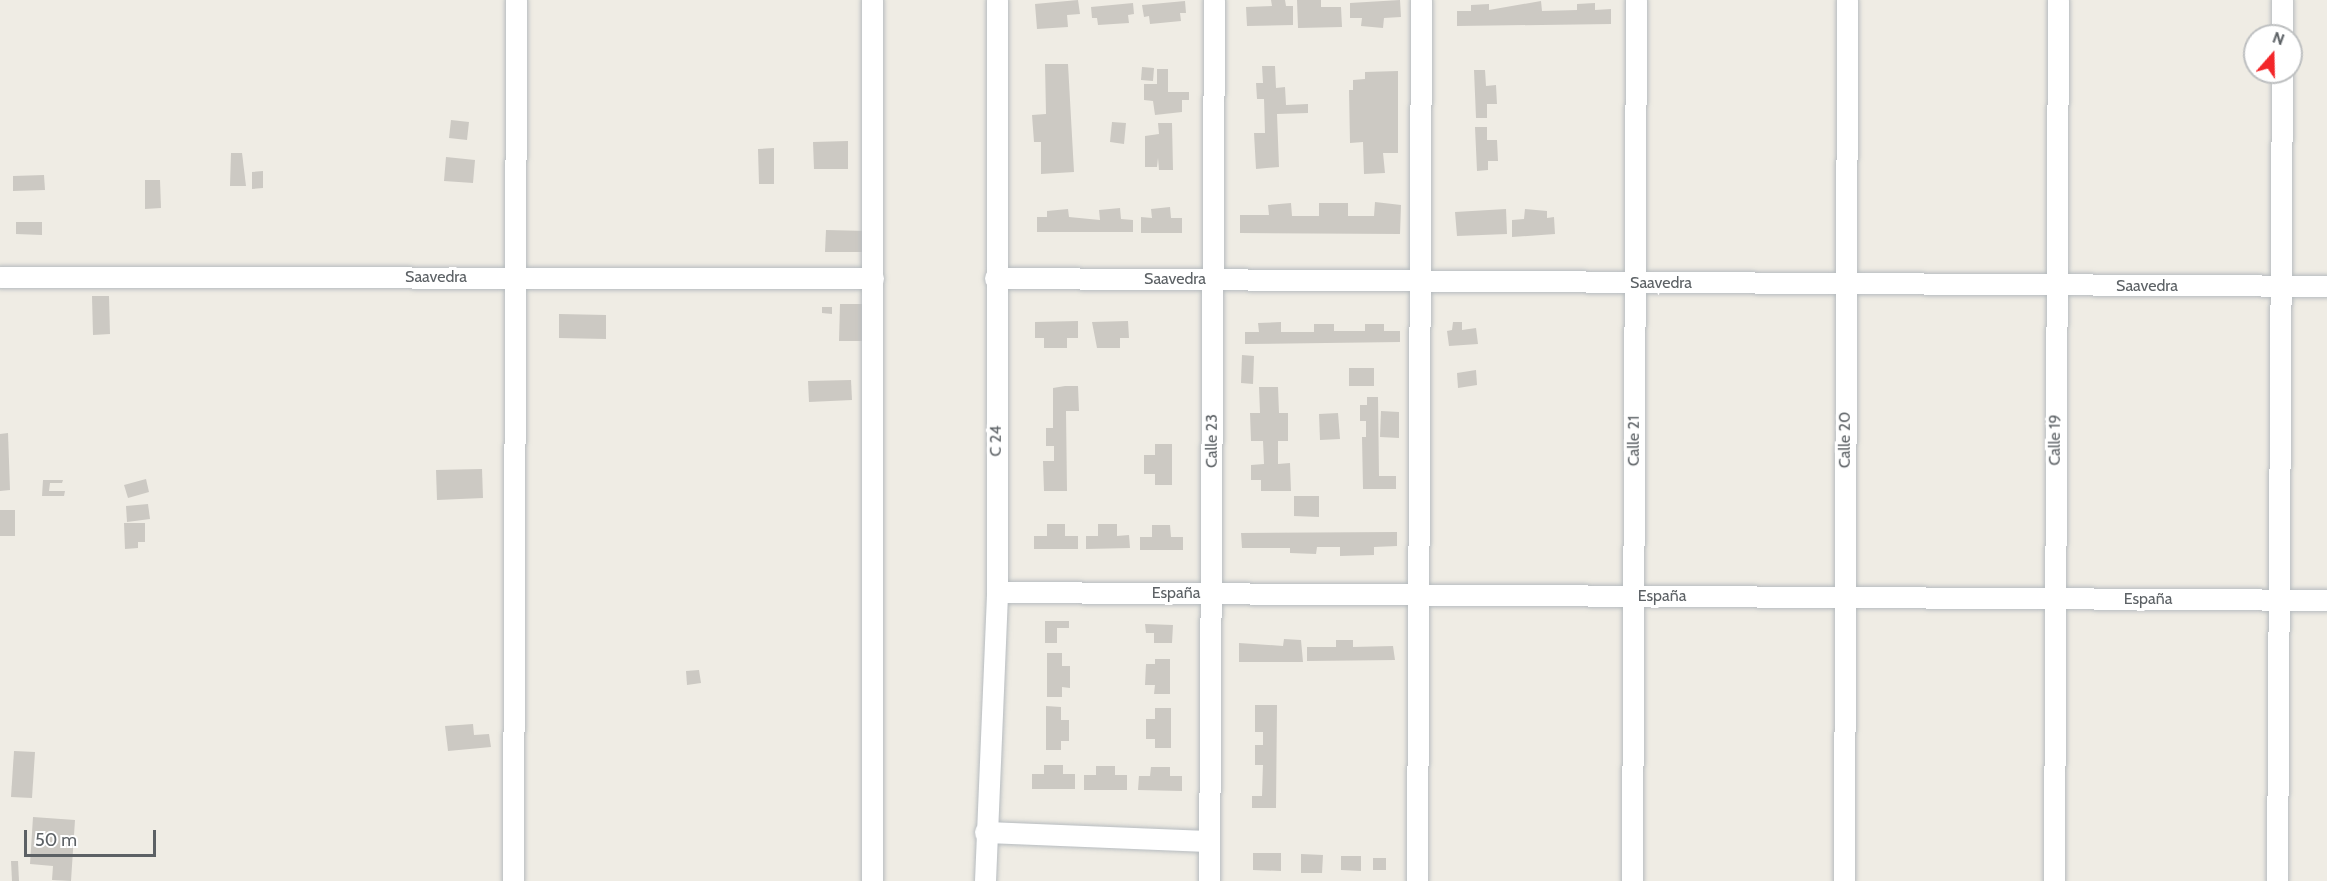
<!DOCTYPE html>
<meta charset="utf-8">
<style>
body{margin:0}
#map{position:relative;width:2327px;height:881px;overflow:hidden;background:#efece4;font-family:Cabin,sans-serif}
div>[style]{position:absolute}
.building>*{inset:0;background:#ccc9c3}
.roads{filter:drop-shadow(0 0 2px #b6bbbf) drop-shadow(0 0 2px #b6bbbf)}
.minor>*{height:21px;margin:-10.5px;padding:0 10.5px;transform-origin:10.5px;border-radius:10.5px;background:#fff}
span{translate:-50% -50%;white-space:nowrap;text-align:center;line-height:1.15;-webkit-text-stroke:6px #fff;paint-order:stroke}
.street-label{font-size:16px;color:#5c6165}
.north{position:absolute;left:2243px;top:24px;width:60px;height:60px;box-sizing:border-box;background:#fff;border:2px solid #bec0c1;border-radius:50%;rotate:20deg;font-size:16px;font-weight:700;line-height:24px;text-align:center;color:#5c6165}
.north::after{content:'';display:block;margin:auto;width:21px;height:27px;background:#f32629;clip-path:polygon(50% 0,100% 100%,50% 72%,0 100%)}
.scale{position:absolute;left:24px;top:830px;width:132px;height:27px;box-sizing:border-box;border:3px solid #5c6165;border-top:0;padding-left:8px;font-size:18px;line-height:21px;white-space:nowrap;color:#5c6165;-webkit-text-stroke:4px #fff;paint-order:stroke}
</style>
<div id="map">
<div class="building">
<i style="clip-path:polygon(1078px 0,1080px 14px,1067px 15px,1068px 27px,1037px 29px,1035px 4px)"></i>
<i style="clip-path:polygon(1271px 0,1285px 0,1286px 6px,1293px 6px,1293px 25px,1247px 26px,1246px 7px,1272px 6px)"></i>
<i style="clip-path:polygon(1297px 0,1321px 0,1321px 7px,1341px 7px,1342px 27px,1298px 28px)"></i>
<i style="clip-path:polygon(1400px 0,1401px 17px,1384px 18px,1383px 28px,1361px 26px,1362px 18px,1350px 18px,1350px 3px)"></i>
<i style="clip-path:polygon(1185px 1px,1186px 13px,1180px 13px,1181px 21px,1150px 24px,1149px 16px,1144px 17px,1142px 5px)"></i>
<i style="clip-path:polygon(1541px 1px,1542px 11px,1577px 10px,1577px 4px,1595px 3px,1595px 10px,1611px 9px,1611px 24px,1457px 26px,1457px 11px,1471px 11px,1471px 5px,1489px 4px,1489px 10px)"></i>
<i style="clip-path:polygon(1133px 3px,1134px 14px,1128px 15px,1129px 23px,1098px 25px,1097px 18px,1092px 18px,1091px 7px)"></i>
<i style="clip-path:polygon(1045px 64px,1068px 64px,1074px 172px,1041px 174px,1041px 142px,1034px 142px,1032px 115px,1046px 114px)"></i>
<i style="clip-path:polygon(1262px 66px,1275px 66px,1276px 88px,1285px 87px,1286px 105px,1308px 104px,1308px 113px,1277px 114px,1279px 167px,1256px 169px,1254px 133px,1265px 133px,1264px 99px,1257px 99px,1256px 83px,1263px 83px)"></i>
<i style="clip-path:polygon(1142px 67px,1154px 68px,1153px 81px,1141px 80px)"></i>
<i style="clip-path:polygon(1157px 69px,1168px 69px,1168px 92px,1189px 92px,1189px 100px,1182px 100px,1182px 112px,1155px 115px,1153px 101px,1144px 100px,1144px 84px,1157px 84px)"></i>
<i style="clip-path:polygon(1474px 70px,1485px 70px,1486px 86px,1496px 85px,1497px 104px,1487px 104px,1487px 118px,1476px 118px)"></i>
<i style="clip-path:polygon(1398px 71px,1398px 153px,1383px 153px,1385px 173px,1364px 174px,1363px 142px,1350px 143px,1349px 90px,1353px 90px,1353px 80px,1365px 79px,1365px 72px)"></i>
<i style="clip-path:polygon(451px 120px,469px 122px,467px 140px,449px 138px)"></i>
<i style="clip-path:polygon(1112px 122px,1126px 123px,1124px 144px,1110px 142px)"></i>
<i style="clip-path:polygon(1158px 123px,1172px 123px,1173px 170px,1159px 170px,1158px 158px,1157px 167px,1145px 167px,1145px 136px,1159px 134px)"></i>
<i style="clip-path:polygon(1475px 127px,1487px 127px,1487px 140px,1497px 140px,1498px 161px,1488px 161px,1488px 170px,1477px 171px)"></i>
<i style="clip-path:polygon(848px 141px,848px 169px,814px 169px,813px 142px)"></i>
<i style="clip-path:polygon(774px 148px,774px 184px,759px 184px,758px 149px)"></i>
<i style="clip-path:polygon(231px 153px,242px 153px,246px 186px,230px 186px)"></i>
<i style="clip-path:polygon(446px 157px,475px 160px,473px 183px,444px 181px)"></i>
<i style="clip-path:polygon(263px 171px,263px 188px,252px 189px,252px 172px)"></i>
<i style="clip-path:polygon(44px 175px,45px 190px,13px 191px,13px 176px)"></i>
<i style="clip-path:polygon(145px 180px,160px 180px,161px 208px,145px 209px)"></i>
<i style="clip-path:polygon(1375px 202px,1401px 205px,1400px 234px,1240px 233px,1240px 215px,1269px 215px,1268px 205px,1291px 203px,1292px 216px,1319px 216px,1319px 203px,1348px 203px,1348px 216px,1374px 216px)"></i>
<i style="clip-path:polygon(1170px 207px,1171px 218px,1182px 218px,1182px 233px,1141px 233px,1141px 217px,1152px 218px,1151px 209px)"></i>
<i style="clip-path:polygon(1120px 208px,1121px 219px,1133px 220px,1133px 232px,1037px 232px,1037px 217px,1047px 217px,1047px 211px,1068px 209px,1069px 217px,1100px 220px,1099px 210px)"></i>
<i style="clip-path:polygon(1506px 209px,1507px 234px,1457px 236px,1455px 212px)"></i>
<i style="clip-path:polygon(1525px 209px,1547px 211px,1547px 218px,1554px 217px,1555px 234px,1512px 237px,1512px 220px,1524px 219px)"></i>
<i style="clip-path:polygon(16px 222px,42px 222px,42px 235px,16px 234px)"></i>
<i style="clip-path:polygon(826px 230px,868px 231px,868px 252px,825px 252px)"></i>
<i style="clip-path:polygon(92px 296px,109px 296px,110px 334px,93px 335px)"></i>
<i style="clip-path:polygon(840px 304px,862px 304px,862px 341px,839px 341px)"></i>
<i style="clip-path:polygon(822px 307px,832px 307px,832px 314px,822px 313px)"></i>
<i style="clip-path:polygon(559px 314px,606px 315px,606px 339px,559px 338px)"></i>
<i style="clip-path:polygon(1078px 321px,1078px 338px,1067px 338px,1067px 348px,1044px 348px,1044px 338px,1035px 338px,1035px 322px)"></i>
<i style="clip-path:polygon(1128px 321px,1129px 338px,1120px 338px,1120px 348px,1097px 348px,1092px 322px)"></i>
<i style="clip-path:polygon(1281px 322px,1281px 332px,1314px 332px,1314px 324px,1334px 324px,1334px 331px,1365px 331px,1365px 324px,1384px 324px,1384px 331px,1400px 331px,1400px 342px,1245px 344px,1245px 332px,1259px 332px,1258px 323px)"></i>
<i style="clip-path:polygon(1453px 322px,1462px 322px,1462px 330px,1476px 328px,1478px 344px,1449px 346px,1447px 331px,1452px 330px)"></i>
<i style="clip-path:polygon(1242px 355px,1254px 356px,1253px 384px,1241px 383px)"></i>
<i style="clip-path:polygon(1349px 368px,1374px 368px,1374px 386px,1349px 386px)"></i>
<i style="clip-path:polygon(1476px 370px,1477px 385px,1458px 388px,1457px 373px)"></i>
<i style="clip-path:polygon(851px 380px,852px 400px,809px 402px,808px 381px)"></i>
<i style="clip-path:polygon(1065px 386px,1078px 386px,1079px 411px,1066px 411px,1067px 491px,1044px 491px,1043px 461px,1054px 461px,1054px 446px,1046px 446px,1046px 428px,1053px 428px,1053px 388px)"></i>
<i style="clip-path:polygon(1259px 387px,1278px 387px,1279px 413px,1288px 413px,1288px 441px,1278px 441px,1278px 464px,1290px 463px,1291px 491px,1261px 491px,1261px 480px,1251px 480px,1251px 465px,1264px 464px,1263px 441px,1251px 441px,1250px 413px,1260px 413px)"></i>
<i style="clip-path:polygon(1367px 397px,1378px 397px,1379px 476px,1396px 476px,1396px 489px,1363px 489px,1362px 437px,1366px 437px,1366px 421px,1360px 421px,1360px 405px,1367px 405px)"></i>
<i style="clip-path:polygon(1381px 411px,1399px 412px,1399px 438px,1380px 437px)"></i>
<i style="clip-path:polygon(1338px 413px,1340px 439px,1320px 440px,1319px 414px)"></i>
<i style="clip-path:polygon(8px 433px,10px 490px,0 491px,0 434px)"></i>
<i style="clip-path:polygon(1155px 444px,1172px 444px,1172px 485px,1155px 485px,1155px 474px,1144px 474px,1144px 455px,1155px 455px)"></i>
<i style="clip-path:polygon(482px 469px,483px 498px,437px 500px,436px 470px)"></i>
<i style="clip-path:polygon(146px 479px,149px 492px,128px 498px,124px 485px)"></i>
<i style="clip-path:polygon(43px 480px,63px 480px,62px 483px,50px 483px,49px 491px,65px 491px,64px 496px,42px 496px)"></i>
<i style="clip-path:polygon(1294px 496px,1319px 496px,1319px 517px,1294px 516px)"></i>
<i style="clip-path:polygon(148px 504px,150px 519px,127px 522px,126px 506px)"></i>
<i style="clip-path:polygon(0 510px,15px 510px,15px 536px,0 536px)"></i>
<i style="clip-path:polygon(124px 523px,145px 523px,145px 542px,138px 542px,138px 548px,125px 549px)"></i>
<i style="clip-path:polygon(1047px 524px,1065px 524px,1065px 536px,1078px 536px,1078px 549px,1034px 549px,1034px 536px,1047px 536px)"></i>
<i style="clip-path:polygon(1098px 524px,1117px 524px,1117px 536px,1129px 535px,1130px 548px,1086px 549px,1086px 536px,1098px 536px)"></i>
<i style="clip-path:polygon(1152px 525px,1170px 525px,1171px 537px,1183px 537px,1183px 550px,1140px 550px,1140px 537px,1152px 537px)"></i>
<i style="clip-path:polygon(1397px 532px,1397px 546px,1374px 547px,1374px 555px,1340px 556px,1340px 547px,1317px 547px,1316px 554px,1290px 553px,1290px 548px,1242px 548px,1241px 533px)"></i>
<i style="clip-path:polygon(1045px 621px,1069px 621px,1069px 628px,1057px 628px,1057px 643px,1045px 643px)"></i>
<i style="clip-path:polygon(1145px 624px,1173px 625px,1172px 643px,1154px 643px,1154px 633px,1146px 633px)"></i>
<i style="clip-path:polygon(1284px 639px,1301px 640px,1303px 662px,1239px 662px,1239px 643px,1283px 646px)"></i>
<i style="clip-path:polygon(1336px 640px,1353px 640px,1353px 647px,1393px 646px,1395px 660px,1307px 661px,1307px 647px,1336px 647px)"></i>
<i style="clip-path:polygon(1047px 653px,1062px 653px,1062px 666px,1070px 666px,1070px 688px,1062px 687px,1062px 697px,1047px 697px)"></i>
<i style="clip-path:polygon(1155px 659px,1170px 659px,1170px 694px,1154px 694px,1155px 685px,1145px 685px,1146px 664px,1155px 664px)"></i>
<i style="clip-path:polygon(699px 670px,701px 683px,687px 685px,686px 671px)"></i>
<i style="clip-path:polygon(1255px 705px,1277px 705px,1276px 808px,1252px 808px,1252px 796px,1262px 796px,1263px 765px,1255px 765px,1255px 745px,1263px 745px,1263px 732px,1255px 732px)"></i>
<i style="clip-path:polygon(1046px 706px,1061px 707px,1061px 720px,1069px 720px,1069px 741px,1061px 741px,1061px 750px,1046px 750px)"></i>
<i style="clip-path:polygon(1155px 708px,1171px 708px,1171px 748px,1155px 748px,1155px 739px,1146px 739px,1146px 719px,1155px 719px)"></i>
<i style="clip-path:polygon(473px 724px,474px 735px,489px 734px,491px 747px,448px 751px,445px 726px)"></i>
<i style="clip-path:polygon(14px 751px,35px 752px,32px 798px,11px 797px)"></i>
<i style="clip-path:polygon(1044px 765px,1063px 765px,1063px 774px,1075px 774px,1075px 789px,1032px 789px,1032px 774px,1044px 774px)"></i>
<i style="clip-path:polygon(1096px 766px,1115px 766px,1115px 775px,1127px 775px,1127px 790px,1084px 790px,1084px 775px,1096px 775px)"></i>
<i style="clip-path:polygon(1151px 767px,1170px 767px,1170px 776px,1182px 776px,1182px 791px,1138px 790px,1139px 776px,1150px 776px)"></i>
<i style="clip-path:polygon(33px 817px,75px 820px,71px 881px,52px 880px,53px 866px,30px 864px)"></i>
<i style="clip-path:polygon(1253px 853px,1281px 853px,1281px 871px,1253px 870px)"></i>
<i style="clip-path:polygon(1301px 854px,1323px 855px,1322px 873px,1301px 873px)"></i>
<i style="clip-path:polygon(1341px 856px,1361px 856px,1361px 871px,1341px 870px)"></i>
<i style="clip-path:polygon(1373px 858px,1386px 858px,1386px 870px,1373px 870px)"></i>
<i style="clip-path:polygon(11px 861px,18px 861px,19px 881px,12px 881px)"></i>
</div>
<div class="roads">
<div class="minor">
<i style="left:2282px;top:36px;width:36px;rotate:-90deg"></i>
<i style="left:0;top:277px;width:873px;rotate:0.07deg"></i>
<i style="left:995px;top:278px;width:1332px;rotate:0.34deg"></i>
<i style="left:997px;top:592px;width:1330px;rotate:0.34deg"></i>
<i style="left:985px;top:832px;width:224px;rotate:2.3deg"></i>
<i style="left:513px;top:881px;width:881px;rotate:-89.8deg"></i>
<i style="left:872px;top:881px;width:881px;rotate:-90deg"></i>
<i style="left:985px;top:881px;width:289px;rotate:-87.6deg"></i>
<i style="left:997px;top:592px;width:592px;rotate:-90deg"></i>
<i style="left:1209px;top:881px;width:881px;rotate:-89.67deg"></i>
<i style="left:1417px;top:881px;width:881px;rotate:-89.74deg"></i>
<i style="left:1632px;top:881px;width:881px;rotate:-89.74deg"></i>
<i style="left:1844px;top:881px;width:881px;rotate:-89.8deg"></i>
<i style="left:2054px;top:881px;width:881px;rotate:-89.74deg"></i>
<i style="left:2277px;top:881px;width:809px;rotate:-89.65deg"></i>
</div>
</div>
<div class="street-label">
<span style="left:436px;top:277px">Saavedra</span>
<span style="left:1175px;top:279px">Saavedra</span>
<span style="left:1661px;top:283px">Saavedra</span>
<span style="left:2147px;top:286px">Saavedra</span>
<span style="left:1845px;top:440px;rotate:-90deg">Calle 20</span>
<span style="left:2055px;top:440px;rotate:-90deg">Calle 19</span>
<span style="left:996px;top:441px;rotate:-90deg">C 24</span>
<span style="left:1212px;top:441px;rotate:-90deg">Calle 23</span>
<span style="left:1634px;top:441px;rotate:-90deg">Calle 21</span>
<span style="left:1176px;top:593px">España</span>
<span style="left:1662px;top:596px">España</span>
<span style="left:2148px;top:599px">España</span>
</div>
<div class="north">N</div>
<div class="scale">50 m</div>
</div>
